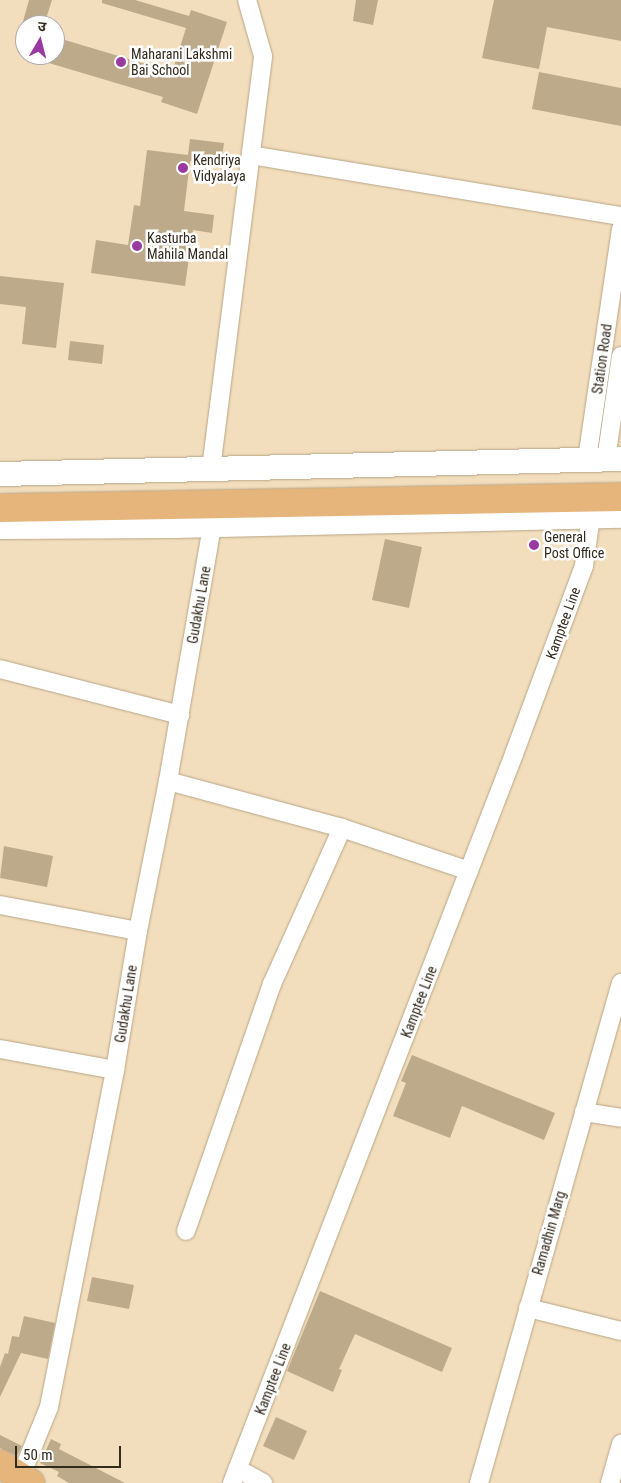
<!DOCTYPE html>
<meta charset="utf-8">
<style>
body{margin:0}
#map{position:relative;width:621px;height:1483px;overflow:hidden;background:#f2debd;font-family:"Roboto Condensed","Noto Sans Devanagari",sans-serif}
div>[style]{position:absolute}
.building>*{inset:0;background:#bdaa8a}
.roads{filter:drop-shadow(0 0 1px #b8a586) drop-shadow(0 0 1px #b8a586)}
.street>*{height:18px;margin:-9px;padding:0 9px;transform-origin:9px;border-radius:9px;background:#fff}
.secondary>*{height:24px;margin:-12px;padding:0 12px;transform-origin:12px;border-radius:12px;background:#fff}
.primary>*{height:28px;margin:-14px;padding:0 14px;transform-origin:14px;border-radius:14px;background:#e6b57b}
.dots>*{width:14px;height:14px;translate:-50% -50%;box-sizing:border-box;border:2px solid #fff;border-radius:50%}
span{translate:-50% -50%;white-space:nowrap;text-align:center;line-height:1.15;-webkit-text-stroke:5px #fff;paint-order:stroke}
.poi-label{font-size:14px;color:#322a1d}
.left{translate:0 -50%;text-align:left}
.street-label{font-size:14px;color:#322a1d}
.north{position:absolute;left:15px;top:15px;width:50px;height:50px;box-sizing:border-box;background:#fff;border:1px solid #adaaa5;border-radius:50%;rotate:8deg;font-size:14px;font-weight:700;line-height:20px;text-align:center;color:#322a1d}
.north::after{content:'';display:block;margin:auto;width:18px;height:22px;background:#9a39a1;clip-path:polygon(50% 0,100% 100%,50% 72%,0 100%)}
.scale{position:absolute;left:15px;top:1446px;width:106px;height:22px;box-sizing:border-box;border:2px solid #322a1d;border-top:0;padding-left:6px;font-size:15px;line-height:18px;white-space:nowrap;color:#322a1d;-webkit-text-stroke:4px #fff;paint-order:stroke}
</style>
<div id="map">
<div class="building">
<i style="clip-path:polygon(29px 0,52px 0,44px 25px,22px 25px)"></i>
<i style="clip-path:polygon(102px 0,135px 0,189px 16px,191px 10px,227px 22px,197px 114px,161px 102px,163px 97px,32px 58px,32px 55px,55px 55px,55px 37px,172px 72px,186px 28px,102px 3px)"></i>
<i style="clip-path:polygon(356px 0,378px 0,373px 25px,353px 21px)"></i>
<i style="clip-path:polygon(494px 0,621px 0,621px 41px,547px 27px,539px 69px,482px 58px)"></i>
<i style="clip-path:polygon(539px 72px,621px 88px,621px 126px,532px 109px)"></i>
<i style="clip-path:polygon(190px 139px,224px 143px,221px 165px,190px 161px,184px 211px,214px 215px,212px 233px,193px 230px,185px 286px,91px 273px,96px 240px,128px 245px,134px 205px,140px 206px,147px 150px,188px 155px)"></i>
<i style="clip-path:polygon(0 276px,64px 283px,56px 348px,22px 344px,26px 307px,0 304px)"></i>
<i style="clip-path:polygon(70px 341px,104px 345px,102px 364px,68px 360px)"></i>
<i style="clip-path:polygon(385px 539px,422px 547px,409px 608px,372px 600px)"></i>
<i style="clip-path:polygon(4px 846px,53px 856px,47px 887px,0 878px)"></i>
<i style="clip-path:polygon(412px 1055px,555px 1113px,544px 1140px,462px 1106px,450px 1138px,393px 1116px,406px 1083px,401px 1081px)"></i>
<i style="clip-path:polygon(92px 1277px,134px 1285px,129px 1309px,87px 1301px)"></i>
<i style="clip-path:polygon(320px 1291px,452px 1348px,442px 1372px,355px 1334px,339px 1369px,342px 1370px,333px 1392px,287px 1371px)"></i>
<i style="clip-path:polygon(24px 1316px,55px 1323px,48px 1359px,21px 1353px,0 1397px,0 1367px,5px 1353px,8px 1354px,12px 1336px,19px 1337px)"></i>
<i style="clip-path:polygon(276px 1417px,307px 1431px,294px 1460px,263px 1446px)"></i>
<i style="clip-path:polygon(0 1435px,22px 1446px,17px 1456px,0 1448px)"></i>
<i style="clip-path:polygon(51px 1439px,61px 1444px,59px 1449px,125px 1483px,69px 1483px,57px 1476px,59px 1472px,40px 1463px)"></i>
</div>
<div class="roads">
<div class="street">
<i style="left:251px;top:155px;width:375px;rotate:9.4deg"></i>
<i style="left:587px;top:459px;width:232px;rotate:-81.6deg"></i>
<i style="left:606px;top:460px;width:105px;rotate:-81.8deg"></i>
<i style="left:211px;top:469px;width:416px;rotate:-82.8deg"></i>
<i style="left:263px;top:56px;width:58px;rotate:-105.9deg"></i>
<i style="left:0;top:669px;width:186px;rotate:14.3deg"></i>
<i style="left:168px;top:781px;width:180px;rotate:15.1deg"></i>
<i style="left:342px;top:828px;width:134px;rotate:18.7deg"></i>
<i style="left:0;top:905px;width:140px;rotate:10.7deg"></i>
<i style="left:0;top:1049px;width:117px;rotate:10.3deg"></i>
<i style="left:584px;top:1112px;width:37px;rotate:9deg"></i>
<i style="left:186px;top:1231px;width:262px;rotate:-70.8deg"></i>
<i style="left:272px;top:984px;width:171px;rotate:-65.8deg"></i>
<i style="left:528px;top:1308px;width:96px;rotate:13.9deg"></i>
<i style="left:238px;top:1469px;width:29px;rotate:29deg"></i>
<i style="left:18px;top:1483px;width:82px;rotate:-67.8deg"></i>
<i style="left:49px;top:1407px;width:343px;rotate:-78.9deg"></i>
<i style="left:115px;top:1070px;width:141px;rotate:-80.6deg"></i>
<i style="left:138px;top:931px;width:153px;rotate:-78.7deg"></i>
<i style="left:168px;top:781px;width:260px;rotate:-80.2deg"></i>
<i style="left:232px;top:1483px;width:782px;rotate:-68.85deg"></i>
<i style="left:514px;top:754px;width:201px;rotate:-69.6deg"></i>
<i style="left:584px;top:566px;width:50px;rotate:-82deg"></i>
<i style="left:479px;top:1483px;width:520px;rotate:-74.15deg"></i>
<i style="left:610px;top:1483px;width:41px;rotate:-74.2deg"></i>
</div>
<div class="secondary">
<i style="left:0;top:474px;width:621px;rotate:-1.38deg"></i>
<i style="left:0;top:527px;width:174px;rotate:-0.3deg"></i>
<i style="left:174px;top:526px;width:447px;rotate:-1.3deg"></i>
</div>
<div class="primary">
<i style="left:0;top:508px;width:621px;rotate:-1.01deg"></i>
<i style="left:0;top:1464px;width:36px;rotate:32deg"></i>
</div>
</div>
<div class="dots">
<i style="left:121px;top:62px;background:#9a39a1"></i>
<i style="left:183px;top:168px;background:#9a39a1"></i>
<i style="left:137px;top:246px;background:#9a39a1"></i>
<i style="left:534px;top:545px;background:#9a39a1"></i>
</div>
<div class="poi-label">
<span class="left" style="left:131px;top:62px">Maharani Lakshmi<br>Bai School</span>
<span class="left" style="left:193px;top:168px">Kendriya<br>Vidyalaya</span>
<span class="left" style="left:147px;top:246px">Kasturba<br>Mahila Mandal</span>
<span class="left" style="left:544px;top:545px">General<br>Post Office</span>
</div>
<div class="street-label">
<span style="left:602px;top:359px;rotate:-82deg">Station Road</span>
<span style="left:199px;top:605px;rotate:-80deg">Gudakhu Lane</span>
<span style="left:563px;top:623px;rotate:-70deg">Kamptee Line</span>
<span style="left:419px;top:1002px;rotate:-69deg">Kamptee Line</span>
<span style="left:126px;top:1004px;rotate:-81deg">Gudakhu Lane</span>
<span style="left:549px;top:1233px;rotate:-74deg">Ramadhin Marg</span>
<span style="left:273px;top:1379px;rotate:-69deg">Kamptee Line</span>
</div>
<div class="north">उ</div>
<div class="scale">50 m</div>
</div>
